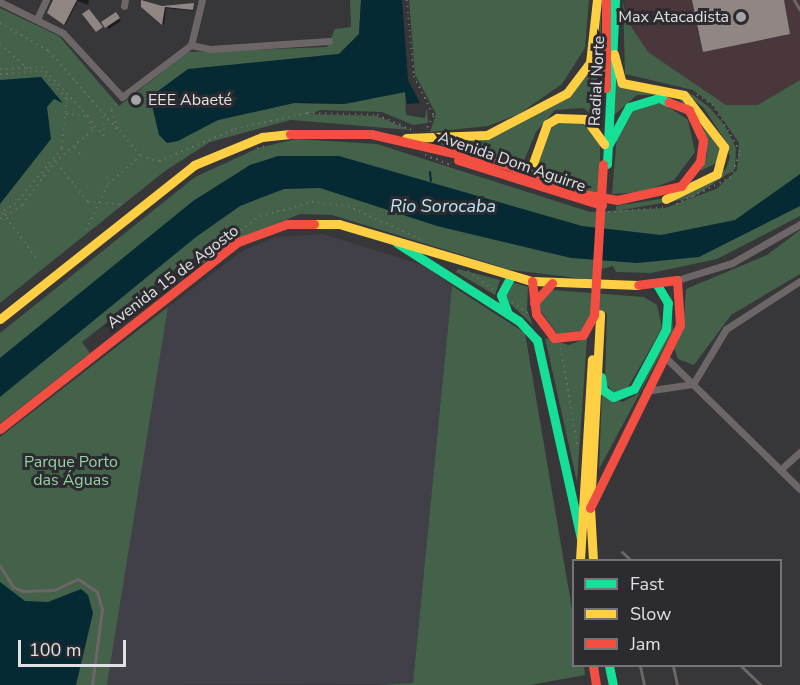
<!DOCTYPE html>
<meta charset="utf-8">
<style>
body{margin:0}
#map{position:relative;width:800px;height:685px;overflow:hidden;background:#373639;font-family:"Nunito Sans",sans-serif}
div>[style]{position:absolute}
.commercial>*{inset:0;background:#49373c}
.built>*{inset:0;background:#413f48}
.green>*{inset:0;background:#44614a}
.water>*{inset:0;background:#052a34}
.shadow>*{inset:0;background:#0007}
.stream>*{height:2px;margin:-1px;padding:0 1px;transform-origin:1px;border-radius:1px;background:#052a34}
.building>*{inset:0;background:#908684}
.path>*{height:1.5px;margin-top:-0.75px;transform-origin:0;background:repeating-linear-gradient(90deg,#6f6c6c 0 1.5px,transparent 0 6px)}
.lane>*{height:3px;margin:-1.5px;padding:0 1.5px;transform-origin:1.5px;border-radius:1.5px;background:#6d6666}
.street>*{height:7px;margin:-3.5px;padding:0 3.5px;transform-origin:3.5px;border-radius:3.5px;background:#6d6666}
.fast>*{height:9px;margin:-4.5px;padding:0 4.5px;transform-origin:4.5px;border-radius:4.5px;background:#16e098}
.slow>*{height:9px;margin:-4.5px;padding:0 4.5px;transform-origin:4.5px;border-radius:4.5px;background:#ffcf43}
.jam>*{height:9px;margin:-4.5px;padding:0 4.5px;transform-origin:4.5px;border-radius:4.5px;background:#f24e42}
.jam-bridge>*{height:9px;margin:-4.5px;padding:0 4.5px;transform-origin:4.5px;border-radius:4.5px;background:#f24e42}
.dots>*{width:16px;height:16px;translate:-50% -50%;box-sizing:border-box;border:3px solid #2c2b30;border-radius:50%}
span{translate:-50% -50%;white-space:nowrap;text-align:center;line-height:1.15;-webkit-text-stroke:6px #2c2b30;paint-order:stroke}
.poi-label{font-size:16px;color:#e1e0e3}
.right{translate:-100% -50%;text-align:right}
.left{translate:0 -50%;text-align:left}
.street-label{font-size:16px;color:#e1e0e3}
.park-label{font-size:16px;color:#96d1a3}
.water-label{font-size:18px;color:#b9e8f8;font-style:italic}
.legend{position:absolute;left:572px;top:559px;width:210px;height:108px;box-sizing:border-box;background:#2c2b30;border:2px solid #747378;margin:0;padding:8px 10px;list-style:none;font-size:18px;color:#e1e0e3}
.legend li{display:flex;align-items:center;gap:12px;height:30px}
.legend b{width:30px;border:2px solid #747378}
.scale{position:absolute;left:18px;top:640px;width:108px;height:27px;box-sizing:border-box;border:3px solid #e1e0e3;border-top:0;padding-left:8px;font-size:18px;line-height:21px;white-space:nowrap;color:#e1e0e3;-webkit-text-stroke:4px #2c2b30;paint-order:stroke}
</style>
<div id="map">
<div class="commercial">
<i style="clip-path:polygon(625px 0,800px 0,800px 80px,758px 105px,726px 105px,648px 52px,626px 19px)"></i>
</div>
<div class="built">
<i style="clip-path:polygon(323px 234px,426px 266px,452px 286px,413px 684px,107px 685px,168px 307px,242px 251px,275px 237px)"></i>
</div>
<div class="green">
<i style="clip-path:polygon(350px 0,361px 0,359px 34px,339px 54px,188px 70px,150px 97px,167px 143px,218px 120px,294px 103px,344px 104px,405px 92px,406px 115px,425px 118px,427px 107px,428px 123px,413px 125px,382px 112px,321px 110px,310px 114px,377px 116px,410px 130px,291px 120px,210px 142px,165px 171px,0 303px,0 8px,59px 36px,119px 106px,188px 52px,327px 47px,335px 29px,351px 27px)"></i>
<i style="clip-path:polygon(409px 0,589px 0,585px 48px,562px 84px,519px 114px,488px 126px,430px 132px,436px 114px,415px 74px)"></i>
<i style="clip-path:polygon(601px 0,601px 121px,583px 108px,555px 110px,536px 132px,523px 163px,431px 142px,498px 135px,557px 104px,591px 70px,599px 43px)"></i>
<i style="clip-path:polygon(623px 0,626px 19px,648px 52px,726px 105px,758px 105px,800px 80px,800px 216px,717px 259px,651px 273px,616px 272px,613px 266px,595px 271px,594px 280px,511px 270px,332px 215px,300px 214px,232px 242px,182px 279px,175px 269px,82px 342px,90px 353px,0 424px,0 333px,195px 177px,258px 148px,296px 139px,377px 144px,590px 212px,665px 208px,716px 189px,737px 170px,739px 143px,713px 105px,693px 90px,625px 74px)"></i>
<i style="clip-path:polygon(615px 79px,621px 87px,666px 92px,679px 95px,687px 101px,698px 112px,719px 143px,719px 162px,700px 171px,707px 155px,703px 125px,675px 95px,637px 95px,613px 116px)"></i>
<i style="clip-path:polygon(680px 89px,693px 95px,710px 108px,725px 126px,736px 148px,735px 169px,692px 198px,616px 211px,616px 206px,685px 195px,726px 169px,730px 157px,724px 139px,704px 108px)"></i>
<i style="clip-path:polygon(647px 104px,664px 104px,688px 120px,695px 152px,674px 180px,643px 192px,612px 194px,617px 135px,632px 110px)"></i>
<i style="clip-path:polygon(564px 119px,583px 120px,600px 141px,600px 194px,551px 180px,536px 168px,548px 130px)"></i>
<i style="clip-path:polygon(800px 230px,800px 274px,731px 315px,694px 365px,678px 359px,674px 348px,683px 329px,686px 289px,767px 255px)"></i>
<i style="clip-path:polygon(458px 269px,500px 280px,495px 295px,456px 272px)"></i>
<i style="clip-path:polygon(512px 282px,528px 287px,527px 310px,533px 325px,505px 299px)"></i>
<i style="clip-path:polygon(452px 286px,525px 333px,573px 615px,574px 666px,584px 666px,585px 675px,530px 685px,378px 685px,413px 683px)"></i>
<i style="clip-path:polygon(671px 289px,673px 331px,599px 469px,602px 394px,623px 402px,639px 393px,670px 329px)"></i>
<i style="clip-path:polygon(552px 290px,644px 297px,657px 305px,662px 328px,626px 391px,614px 393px,605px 382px,607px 313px,592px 312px,583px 331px,558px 335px,540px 310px,540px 300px)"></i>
<i style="clip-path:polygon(168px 307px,107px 685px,0 685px,0 437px)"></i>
<i style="clip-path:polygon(545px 338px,569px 345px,587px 338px,577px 482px)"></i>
</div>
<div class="water">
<i style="clip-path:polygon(361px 0,402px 0,408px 80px,420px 103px,407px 104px,405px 92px,344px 104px,294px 103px,218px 120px,178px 141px,167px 143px,159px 135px,150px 97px,188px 69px,339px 54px,359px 34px)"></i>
<i style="clip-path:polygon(41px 77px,63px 103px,54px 99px,47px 107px,51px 139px,0 204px,0 80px)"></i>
<i style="clip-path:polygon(278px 156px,339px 156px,582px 226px,661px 235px,735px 220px,800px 174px,800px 206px,699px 257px,637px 263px,571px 258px,437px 226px,320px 188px,284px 189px,240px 206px,196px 237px,0 397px,0 358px,193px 201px,250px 165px)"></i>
<i style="clip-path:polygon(0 582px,25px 601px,48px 602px,81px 589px,88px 595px,93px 613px,76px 685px,0 685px)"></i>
</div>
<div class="shadow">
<i style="clip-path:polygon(56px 0,89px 0,88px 5px,78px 1px,65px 25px,49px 13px)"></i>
<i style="clip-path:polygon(143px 0,162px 7px,193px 5px,194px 11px,166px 8px,164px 25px)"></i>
<i style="clip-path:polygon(116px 14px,121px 21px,109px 29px,104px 23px)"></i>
</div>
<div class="stream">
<i style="left:430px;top:172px;width:9px;rotate:84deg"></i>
</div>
<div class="building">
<i style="clip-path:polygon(53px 0,77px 0,64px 25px,47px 13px)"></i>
<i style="clip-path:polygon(141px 0,162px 6px,194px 3px,193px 10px,165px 7px,162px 25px,141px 7px)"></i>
<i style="clip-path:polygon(692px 0,784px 0,790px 34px,703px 52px)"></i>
<i style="clip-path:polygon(89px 9px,103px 27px,96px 32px,82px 14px)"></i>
<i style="clip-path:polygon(116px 12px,120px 18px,105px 28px,101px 22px)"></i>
</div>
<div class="path">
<i style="left:407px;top:0;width:76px;rotate:84.7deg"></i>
<i style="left:414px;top:76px;width:45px;rotate:63.4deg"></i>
<i style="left:434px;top:116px;width:16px;rotate:120deg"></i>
<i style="left:0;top:23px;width:56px;rotate:29.7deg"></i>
<i style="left:49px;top:51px;width:103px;rotate:48.9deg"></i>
<i style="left:117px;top:129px;width:18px;rotate:-137deg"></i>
<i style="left:104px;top:117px;width:19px;rotate:90deg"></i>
<i style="left:104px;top:136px;width:18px;rotate:-135deg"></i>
<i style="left:0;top:44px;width:40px;rotate:41deg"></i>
<i style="left:0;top:69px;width:42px;rotate:-2.7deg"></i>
<i style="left:42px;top:67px;width:67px;rotate:46.8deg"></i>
<i style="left:88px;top:116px;width:16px;rotate:72deg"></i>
<i style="left:93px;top:131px;width:48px;rotate:141deg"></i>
<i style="left:56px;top:161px;width:56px;rotate:127.1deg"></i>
<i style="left:22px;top:206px;width:26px;rotate:149deg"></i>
<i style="left:0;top:74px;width:41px;rotate:-4.2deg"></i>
<i style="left:41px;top:71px;width:38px;rotate:47deg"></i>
<i style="left:67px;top:99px;width:50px;rotate:95.7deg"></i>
<i style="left:62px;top:149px;width:72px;rotate:129.9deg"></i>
<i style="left:16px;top:204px;width:18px;rotate:151deg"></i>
<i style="left:66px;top:114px;width:22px;rotate:5deg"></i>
<i style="left:88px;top:116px;width:9px;rotate:58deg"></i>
<i style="left:117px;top:129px;width:21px;rotate:-107deg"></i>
<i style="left:111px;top:109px;width:10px;rotate:-45deg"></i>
<i style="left:120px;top:131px;width:33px;rotate:50deg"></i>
<i style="left:141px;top:156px;width:19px;rotate:16deg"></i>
<i style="left:159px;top:161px;width:82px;rotate:-22.8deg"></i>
<i style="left:235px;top:129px;width:74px;rotate:-12.5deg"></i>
<i style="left:307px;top:113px;width:70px;rotate:1.6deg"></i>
<i style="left:377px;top:115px;width:38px;rotate:23deg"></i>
<i style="left:75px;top:148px;width:12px;rotate:48deg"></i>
<i style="left:257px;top:148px;width:12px;rotate:-14deg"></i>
<i style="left:425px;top:155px;width:28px;rotate:21deg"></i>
<i style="left:57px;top:163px;width:50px;rotate:51.5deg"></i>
<i style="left:88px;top:202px;width:32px;rotate:4deg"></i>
<i style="left:120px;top:204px;width:6px;rotate:51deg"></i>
<i style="left:107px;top:177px;width:6px;rotate:45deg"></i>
<i style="left:676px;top:204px;width:60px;rotate:-25.7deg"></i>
<i style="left:730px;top:178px;width:28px;rotate:-69deg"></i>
<i style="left:740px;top:152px;width:53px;rotate:-120.4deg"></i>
<i style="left:713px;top:106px;width:23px;rotate:-146deg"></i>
<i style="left:608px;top:212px;width:58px;rotate:-4.9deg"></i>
<i style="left:3px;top:213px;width:57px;rotate:53.5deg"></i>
<i style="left:86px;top:230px;width:51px;rotate:-64.4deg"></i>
<i style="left:108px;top:184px;width:41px;rotate:-41.1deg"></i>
<i style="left:202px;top:259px;width:72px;rotate:-36.6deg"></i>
<i style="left:260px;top:216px;width:54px;rotate:-15.1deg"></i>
<i style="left:312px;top:202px;width:36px;rotate:6deg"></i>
<i style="left:348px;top:206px;width:81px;rotate:24.7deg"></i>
<i style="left:468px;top:271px;width:31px;rotate:36deg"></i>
<i style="left:512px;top:302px;width:19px;rotate:35deg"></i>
<i style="left:561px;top:348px;width:102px;rotate:80.4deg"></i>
</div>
<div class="lane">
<i style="left:794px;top:0;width:12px;rotate:59deg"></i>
<i style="left:622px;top:552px;width:12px;rotate:42deg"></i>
<i style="left:0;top:566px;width:25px;rotate:58deg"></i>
<i style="left:13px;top:587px;width:11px;rotate:22deg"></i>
<i style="left:23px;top:591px;width:31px;rotate:-2deg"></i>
<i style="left:54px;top:590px;width:26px;rotate:-25deg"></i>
<i style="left:78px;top:579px;width:23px;rotate:34deg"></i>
<i style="left:97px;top:592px;width:18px;rotate:74deg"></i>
<i style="left:102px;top:609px;width:77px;rotate:97.5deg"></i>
<i style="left:640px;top:666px;width:19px;rotate:78deg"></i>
<i style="left:673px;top:666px;width:19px;rotate:78deg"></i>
<i style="left:741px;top:666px;width:28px;rotate:44deg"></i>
</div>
<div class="street">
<i style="left:0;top:2px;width:70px;rotate:26.2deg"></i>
<i style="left:63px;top:33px;width:87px;rotate:47.3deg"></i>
<i style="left:122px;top:97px;width:86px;rotate:-37deg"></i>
<i style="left:191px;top:45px;width:46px;rotate:-76.3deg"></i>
<i style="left:124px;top:6px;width:6px;rotate:-81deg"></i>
<i style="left:37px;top:19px;width:21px;rotate:-65deg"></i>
<i style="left:191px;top:45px;width:19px;rotate:12deg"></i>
<i style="left:210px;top:49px;width:119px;rotate:-3.8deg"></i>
<i style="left:677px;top:280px;width:58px;rotate:-17.2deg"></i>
<i style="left:732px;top:263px;width:78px;rotate:-29.8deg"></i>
<i style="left:664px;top:356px;width:190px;rotate:44.4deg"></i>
<i style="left:693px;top:384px;width:64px;rotate:-59deg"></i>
<i style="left:726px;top:329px;width:88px;rotate:-33deg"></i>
<i style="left:646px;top:391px;width:48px;rotate:-8.5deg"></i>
<i style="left:780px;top:470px;width:27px;rotate:-42deg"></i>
</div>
<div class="fast">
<i style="left:609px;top:144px;width:42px;rotate:-61.6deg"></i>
<i style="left:629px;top:107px;width:31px;rotate:-17deg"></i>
<i style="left:659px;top:98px;width:10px;rotate:24deg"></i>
<i style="left:607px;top:164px;width:164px;rotate:-87.2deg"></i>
<i style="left:397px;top:243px;width:145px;rotate:32.6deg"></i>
<i style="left:519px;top:321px;width:26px;rotate:47deg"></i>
<i style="left:537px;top:340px;width:204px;rotate:77.5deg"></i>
<i style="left:508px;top:314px;width:20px;rotate:-110deg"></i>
<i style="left:501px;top:295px;width:21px;rotate:-62deg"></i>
<i style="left:601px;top:377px;width:13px;rotate:81deg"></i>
<i style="left:603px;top:390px;width:12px;rotate:35deg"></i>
<i style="left:613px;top:397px;width:22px;rotate:-21deg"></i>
<i style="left:634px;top:389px;width:68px;rotate:-61.9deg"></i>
<i style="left:666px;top:329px;width:26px;rotate:-86deg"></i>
<i style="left:668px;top:303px;width:21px;rotate:-121deg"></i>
<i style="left:609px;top:666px;width:19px;rotate:78deg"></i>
</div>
<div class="slow">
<i style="left:614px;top:54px;width:30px;rotate:75deg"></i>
<i style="left:622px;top:83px;width:63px;rotate:11deg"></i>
<i style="left:684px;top:95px;width:66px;rotate:52.4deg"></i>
<i style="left:724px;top:147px;width:28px;rotate:105deg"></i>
<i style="left:717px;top:174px;width:57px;rotate:153.9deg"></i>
<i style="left:406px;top:138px;width:81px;rotate:-2.1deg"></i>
<i style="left:487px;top:135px;width:90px;rotate:-27.7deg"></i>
<i style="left:567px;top:93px;width:38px;rotate:-53deg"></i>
<i style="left:590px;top:63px;width:63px;rotate:-83.7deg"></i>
<i style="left:521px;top:175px;width:12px;rotate:-31deg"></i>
<i style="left:531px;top:169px;width:48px;rotate:-70.4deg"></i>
<i style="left:547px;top:124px;width:12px;rotate:-31deg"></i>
<i style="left:557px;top:118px;width:29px;rotate:2deg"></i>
<i style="left:586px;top:119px;width:31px;rotate:54deg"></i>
<i style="left:314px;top:224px;width:25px"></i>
<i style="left:339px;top:224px;width:201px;rotate:16.5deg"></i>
<i style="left:532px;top:281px;width:106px;rotate:2.2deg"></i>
<i style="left:0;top:319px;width:248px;rotate:-38.4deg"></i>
<i style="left:194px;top:165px;width:74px;rotate:-22.4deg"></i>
<i style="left:262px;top:137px;width:28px;rotate:-6deg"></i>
<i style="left:580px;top:560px;width:201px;rotate:-86.6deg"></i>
<i style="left:593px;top:560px;width:52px;rotate:-93.3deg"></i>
<i style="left:590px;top:508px;width:194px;rotate:-87deg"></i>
</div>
<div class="jam">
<i style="left:606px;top:0;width:88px;rotate:90deg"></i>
<i style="left:290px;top:134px;width:81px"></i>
<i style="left:371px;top:134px;width:142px;rotate:13.1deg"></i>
<i style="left:509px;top:166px;width:62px;rotate:23.7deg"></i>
<i style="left:566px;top:191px;width:52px;rotate:10deg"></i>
<i style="left:617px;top:200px;width:66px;rotate:-12.3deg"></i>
<i style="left:681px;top:186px;width:31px;rotate:-52deg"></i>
<i style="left:700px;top:162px;width:22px;rotate:-82deg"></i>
<i style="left:703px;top:140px;width:33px;rotate:-115deg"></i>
<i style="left:689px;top:110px;width:22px;rotate:-159deg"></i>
<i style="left:458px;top:160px;width:151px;rotate:17.4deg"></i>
<i style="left:532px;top:281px;width:33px;rotate:83deg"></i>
<i style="left:536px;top:314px;width:30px;rotate:53deg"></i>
<i style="left:554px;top:338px;width:29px;rotate:-6deg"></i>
<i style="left:583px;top:335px;width:23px;rotate:-61deg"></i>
<i style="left:534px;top:303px;width:27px;rotate:-48deg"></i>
<i style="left:0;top:429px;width:303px;rotate:-38.2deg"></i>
<i style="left:238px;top:242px;width:52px;rotate:-20.2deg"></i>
<i style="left:287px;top:224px;width:27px"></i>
<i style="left:590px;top:508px;width:204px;rotate:-63.8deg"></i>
<i style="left:680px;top:325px;width:45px;rotate:-93.8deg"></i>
<i style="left:677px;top:280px;width:39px;rotate:173deg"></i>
<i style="left:593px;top:666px;width:19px;rotate:81deg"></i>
</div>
<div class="jam-bridge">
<i style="left:594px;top:315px;width:151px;rotate:-86.6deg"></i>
</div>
<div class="dots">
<i style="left:741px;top:17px;background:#a6a4a8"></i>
<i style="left:136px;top:100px;background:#a6a4a8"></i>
</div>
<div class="poi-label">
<span class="right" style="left:729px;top:17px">Max Atacadista</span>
<span class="left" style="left:148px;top:100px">EEE Abaeté</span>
</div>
<div class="street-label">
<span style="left:597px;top:81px;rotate:-87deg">Radial Norte</span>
<span style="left:512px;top:162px;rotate:19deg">Avenida Dom Aguirre</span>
<span style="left:173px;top:277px;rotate:-37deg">Avenida 15 de Agosto</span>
</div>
<div class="park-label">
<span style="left:71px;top:471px">Parque Porto<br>das Águas</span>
</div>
<div class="water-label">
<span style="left:443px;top:206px">Rio Sorocaba</span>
</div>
<ul class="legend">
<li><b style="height:8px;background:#16e098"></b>Fast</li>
<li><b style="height:8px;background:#ffcf43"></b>Slow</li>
<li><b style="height:8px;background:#f24e42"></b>Jam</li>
</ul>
<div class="scale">100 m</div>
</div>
